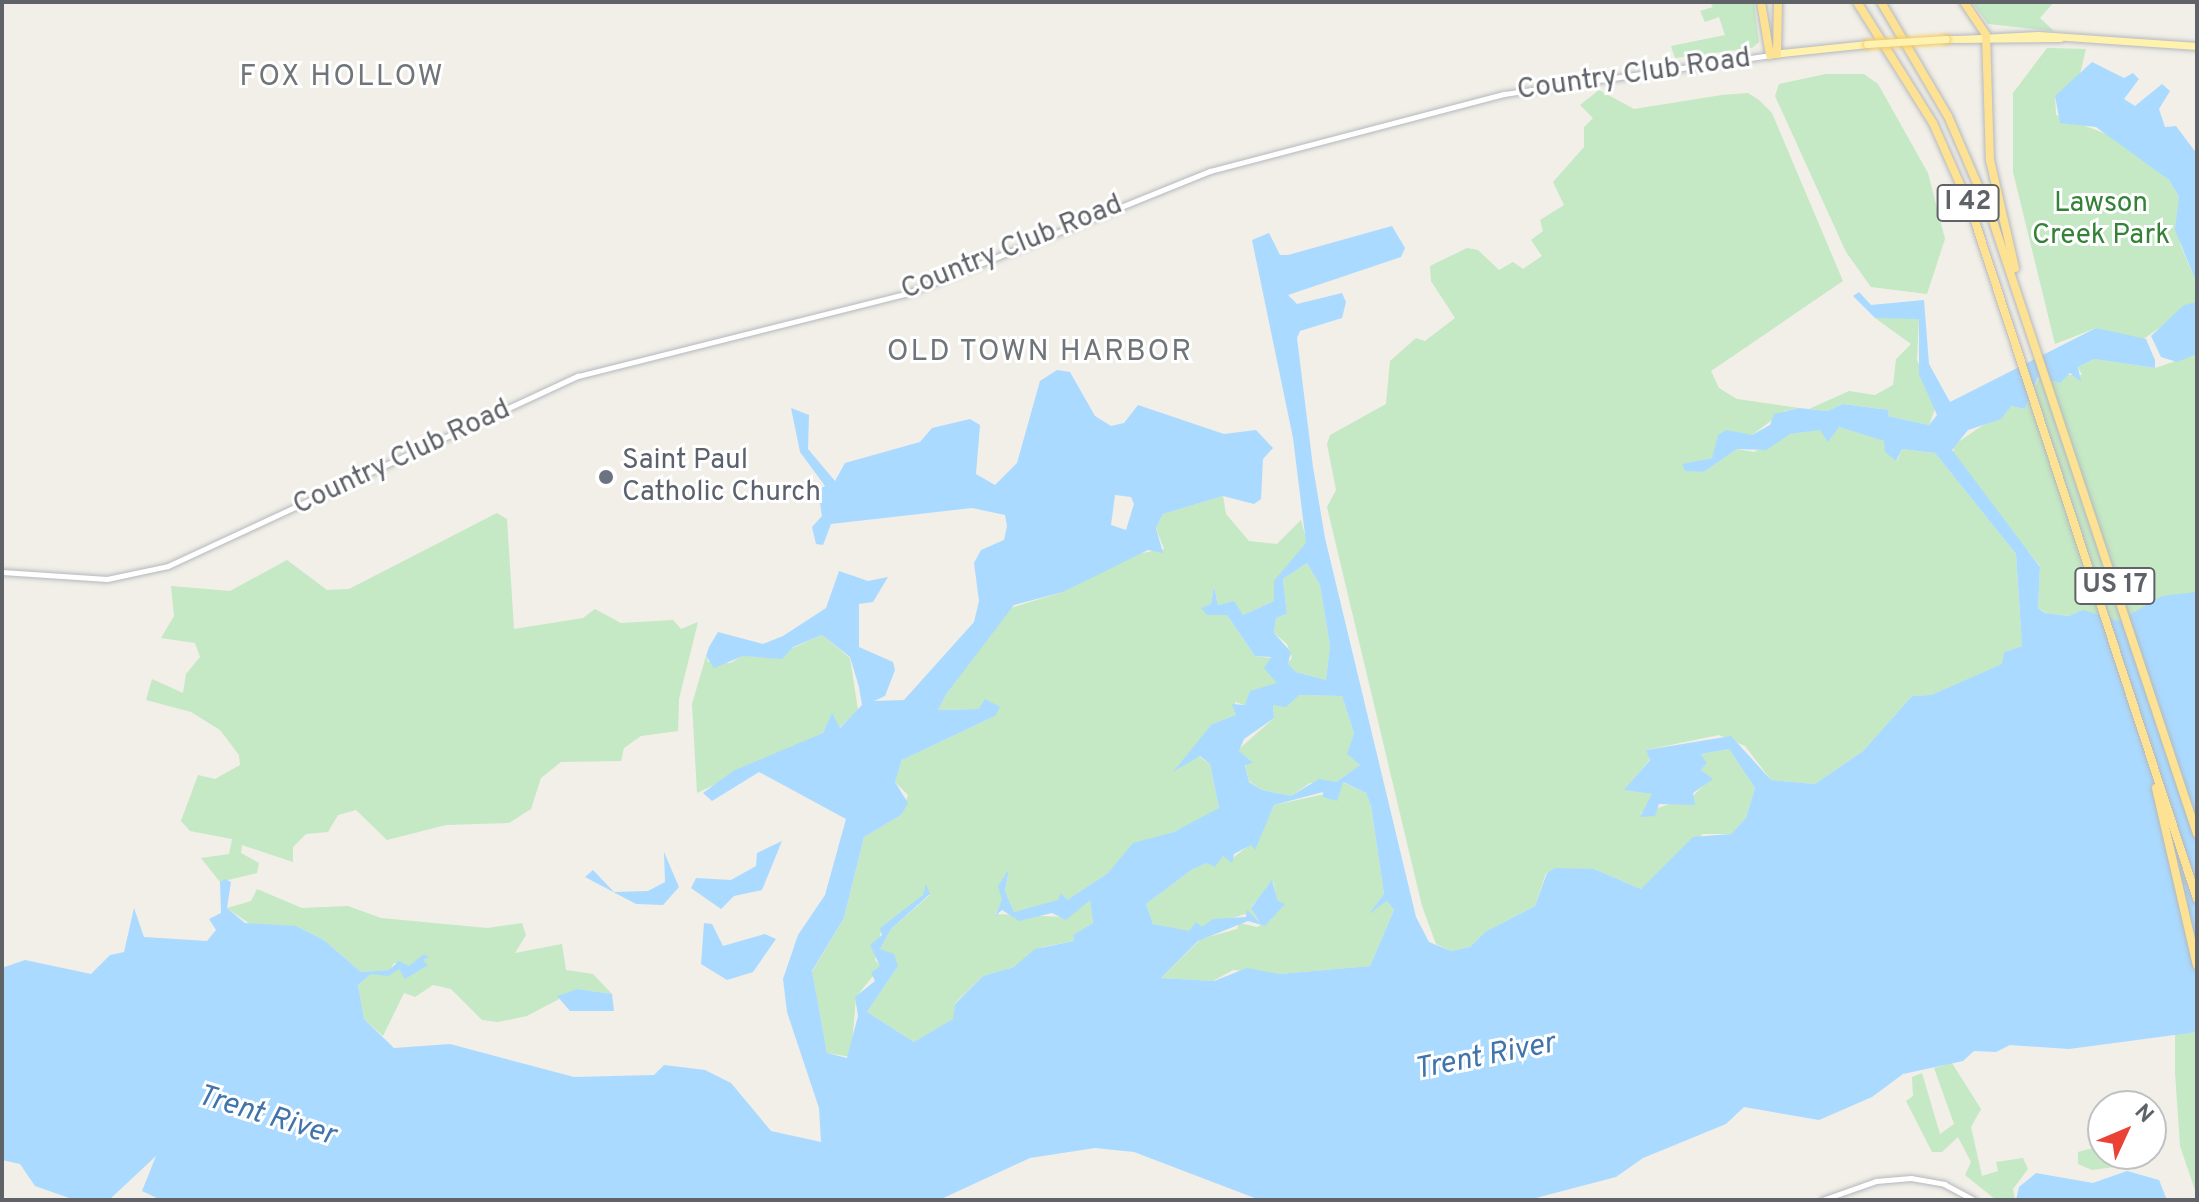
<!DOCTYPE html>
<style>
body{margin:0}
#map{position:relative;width:2199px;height:1202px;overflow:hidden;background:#f1efe8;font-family:Overpass,sans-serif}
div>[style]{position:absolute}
.green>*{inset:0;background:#c5e8c5}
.water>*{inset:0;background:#aadaff}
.roads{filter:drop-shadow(0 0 2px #b5b8bc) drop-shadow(0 0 2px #b5b8bc)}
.minor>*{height:5px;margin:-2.5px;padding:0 2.5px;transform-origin:2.5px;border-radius:2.5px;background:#fff}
.major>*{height:7px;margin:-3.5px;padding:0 3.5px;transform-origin:3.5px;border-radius:3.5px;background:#fff2af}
.highway>*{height:8px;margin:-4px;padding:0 4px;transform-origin:4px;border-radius:4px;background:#fde293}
.bridges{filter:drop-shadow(0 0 2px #f2c960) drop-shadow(0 0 2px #f2c960)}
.major-bridge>*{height:7px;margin:-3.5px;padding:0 3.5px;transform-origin:3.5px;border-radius:3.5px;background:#fff2af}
.dots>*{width:22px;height:22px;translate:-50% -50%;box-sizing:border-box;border:4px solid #fff;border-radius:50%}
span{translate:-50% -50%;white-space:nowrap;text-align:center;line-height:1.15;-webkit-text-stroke:6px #fff;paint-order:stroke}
.shield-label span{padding:2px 6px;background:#fff;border:2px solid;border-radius:6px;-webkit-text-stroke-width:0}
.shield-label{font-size:26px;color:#5f6368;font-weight:700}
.street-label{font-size:28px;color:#5f6368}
.park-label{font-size:28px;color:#348238}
.worship-label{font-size:28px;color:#5b616d}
.left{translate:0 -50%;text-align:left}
.neighbourhood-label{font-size:30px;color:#70757a;letter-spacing:2px}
.water-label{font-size:30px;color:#4174aa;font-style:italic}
.frame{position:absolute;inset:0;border:4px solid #5f6368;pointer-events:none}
.north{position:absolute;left:2087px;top:1090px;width:80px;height:80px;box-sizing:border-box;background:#fff;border:2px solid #bfc1c3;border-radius:50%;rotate:46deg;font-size:22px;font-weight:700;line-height:32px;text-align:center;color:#5f6368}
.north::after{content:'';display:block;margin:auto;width:28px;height:36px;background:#ea4335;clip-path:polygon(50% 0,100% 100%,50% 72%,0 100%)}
</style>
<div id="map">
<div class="green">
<i style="clip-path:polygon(1710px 2px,1754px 2px,1759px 42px,1752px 48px,1675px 58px,1671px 46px,1725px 35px,1719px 17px,1705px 22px,1700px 11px,1713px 7px)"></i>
<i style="clip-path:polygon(1972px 2px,2054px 2px,2040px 18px,2054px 31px,1988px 24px)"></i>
<i style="clip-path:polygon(2047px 48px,2086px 49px,2079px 78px,2055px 96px,2056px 115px,2117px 138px,2169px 180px,2179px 197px,2180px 244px,2197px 284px,2197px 302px,2142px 340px,2096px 328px,2055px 344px,2013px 172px,2013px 93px)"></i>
<i style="clip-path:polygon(1826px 74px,1864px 74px,1878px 84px,1928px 173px,1945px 239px,1927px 294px,1871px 287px,1846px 252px,1775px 96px,1779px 84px)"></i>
<i style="clip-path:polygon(1599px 90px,1634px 109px,1722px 95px,1748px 93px,1759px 100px,1772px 113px,1843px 281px,1711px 371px,1719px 388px,1737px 399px,1799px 408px,1784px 411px,1752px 435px,1739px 435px,1712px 458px,1683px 464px,1685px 470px,1704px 472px,1737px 449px,1754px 452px,1790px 434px,1839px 427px,1885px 441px,1897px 461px,1902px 449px,1935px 453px,2016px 554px,2022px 646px,2004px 652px,2003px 664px,1931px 695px,1912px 696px,1863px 751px,1815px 784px,1771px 780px,1745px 746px,1719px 735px,1646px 750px,1650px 759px,1625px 790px,1652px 794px,1653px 803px,1640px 814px,1693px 796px,1711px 778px,1701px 770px,1707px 763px,1701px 754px,1729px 749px,1755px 788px,1746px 818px,1731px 834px,1703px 834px,1641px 889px,1594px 869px,1546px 873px,1535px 906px,1485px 932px,1470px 947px,1451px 951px,1436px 944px,1422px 906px,1327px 507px,1336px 490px,1327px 444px,1330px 435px,1386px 404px,1390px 361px,1416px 338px,1425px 341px,1455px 318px,1431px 281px,1430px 266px,1467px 248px,1478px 250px,1499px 270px,1513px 262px,1523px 269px,1542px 256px,1531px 240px,1543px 231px,1540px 220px,1564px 205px,1553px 182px,1584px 147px,1584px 127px,1593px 118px,1580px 105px)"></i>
<i style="clip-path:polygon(1909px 315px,1919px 319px,1917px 360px,1936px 406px,1929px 425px,1888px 416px,1889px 410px,1843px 404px,1827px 411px,1809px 409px,1849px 391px,1875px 395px,1893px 385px,1896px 359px,1911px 344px,1875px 318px)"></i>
<i style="clip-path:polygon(2197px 354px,2197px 603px,2119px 621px,2083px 611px,2069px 616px,2046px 613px,2038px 608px,2040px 566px,1953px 457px,1954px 445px,2011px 406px,2025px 409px,2039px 377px,2060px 383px,2063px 375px,2082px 375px,2078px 367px,2094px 359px,2155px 368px)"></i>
<i style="clip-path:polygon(1223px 496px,1226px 514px,1249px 541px,1277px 544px,1301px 520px,1307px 543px,1286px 569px,1274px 601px,1243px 615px,1231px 602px,1218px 605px,1214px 586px,1211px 604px,1202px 608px,1207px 615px,1227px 615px,1255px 656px,1271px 658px,1278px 684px,1257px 690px,1245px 705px,1235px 702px,1236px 715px,1212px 724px,1176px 771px,1197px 755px,1210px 764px,1219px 808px,1213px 816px,1130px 849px,1108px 873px,1067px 900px,1014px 912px,1005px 891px,1009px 870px,1000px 883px,1003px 900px,995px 914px,1065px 917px,1090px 900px,1093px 923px,1073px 935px,1074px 941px,1042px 947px,1014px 967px,983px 976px,955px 1003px,954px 1019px,914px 1042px,867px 1012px,898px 966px,880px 949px,891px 929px,930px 895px,924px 895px,882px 927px,875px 960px,881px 966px,856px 997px,851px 1057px,827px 1053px,812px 972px,844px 918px,864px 837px,901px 815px,908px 795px,895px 782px,902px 760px,995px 716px,979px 709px,938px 710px,947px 693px,1007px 609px,1063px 592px,1137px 554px,1164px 549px,1156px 528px,1163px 514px)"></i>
<i style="clip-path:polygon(497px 513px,507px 519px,514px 629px,583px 618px,595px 609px,621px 623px,673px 620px,681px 629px,698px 622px,679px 699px,678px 731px,641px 736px,624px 748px,621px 761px,561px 762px,541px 778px,531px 809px,509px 823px,446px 825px,387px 840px,356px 810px,338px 815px,328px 832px,306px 834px,293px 847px,293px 862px,242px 845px,241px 853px,259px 863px,257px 873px,220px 882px,201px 858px,229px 854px,232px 839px,190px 831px,181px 821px,198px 775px,215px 779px,240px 765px,239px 755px,220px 730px,191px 712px,146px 700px,152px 679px,183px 693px,186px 674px,200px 657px,195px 643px,161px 638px,174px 616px,171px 586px,230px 591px,287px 560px,327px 590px,349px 589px)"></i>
<i style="clip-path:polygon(1307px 563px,1320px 585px,1330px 646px,1326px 680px,1296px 672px,1287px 664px,1292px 658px,1287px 644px,1274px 633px,1276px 618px,1287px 614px,1283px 579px)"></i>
<i style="clip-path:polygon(822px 635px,850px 658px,858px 710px,839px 728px,832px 714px,823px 733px,697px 793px,692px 704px,706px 656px,708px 662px,730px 663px,743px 656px,772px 657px)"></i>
<i style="clip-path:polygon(1299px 695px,1342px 696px,1354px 733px,1348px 754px,1360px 765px,1336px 782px,1310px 783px,1291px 796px,1262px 790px,1249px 781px,1245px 764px,1252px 763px,1238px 750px,1274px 718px,1273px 704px)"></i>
<i style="clip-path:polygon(1342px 782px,1366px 793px,1371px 806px,1384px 894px,1371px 912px,1387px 901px,1394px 910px,1370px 966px,1279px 974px,1233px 970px,1213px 981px,1161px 978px,1201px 939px,1237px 929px,1239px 923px,1257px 927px,1271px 920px,1278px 902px,1273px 881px,1251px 907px,1260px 924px,1245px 914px,1190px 932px,1153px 924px,1146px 904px,1193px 869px,1223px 856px,1230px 860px,1251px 844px,1254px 849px,1274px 805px,1339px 791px)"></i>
<i style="clip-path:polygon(257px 889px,302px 908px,348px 906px,381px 918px,487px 928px,522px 923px,526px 935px,515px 953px,562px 944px,566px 970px,593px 974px,612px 994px,578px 989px,527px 1016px,498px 1022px,482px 1020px,451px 989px,433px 985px,415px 997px,404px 993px,383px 1036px,364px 1019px,358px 985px,371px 974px,399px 969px,405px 977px,425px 957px,409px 967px,394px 963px,390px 970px,361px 972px,324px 940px,296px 926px,253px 926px,227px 908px,251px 901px)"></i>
<i style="clip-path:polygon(2196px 1032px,2197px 1062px,2197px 1196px,2180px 1146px,2175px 1072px,2175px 1033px)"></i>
<i style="clip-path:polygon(1952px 1063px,1981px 1109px,1971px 1127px,1982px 1176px,1998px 1171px,1996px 1162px,2023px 1158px,2028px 1169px,2013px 1189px,2015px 1200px,1996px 1200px,1965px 1175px,1971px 1162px,1958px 1137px,1942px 1152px,1932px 1152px,1906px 1101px,1913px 1096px,1912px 1077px,1922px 1073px,1940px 1134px,1954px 1124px,1934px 1068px)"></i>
<i style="clip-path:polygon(2097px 1147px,2103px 1154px,2121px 1154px,2130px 1165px,2092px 1170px,2078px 1164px,2078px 1152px)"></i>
</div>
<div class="water">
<i style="clip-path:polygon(2092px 62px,2124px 78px,2133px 73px,2139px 79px,2124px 99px,2135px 106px,2162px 84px,2170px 91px,2159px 109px,2165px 127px,2176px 126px,2197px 154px,2197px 284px,2175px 230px,2179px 197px,2169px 180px,2096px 127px,2060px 123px,2055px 96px)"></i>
<i style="clip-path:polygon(evenodd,1392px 226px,1405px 248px,1401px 257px,1288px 295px,1297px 304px,1342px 293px,1346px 302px,1342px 318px,1300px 331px,1297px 338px,1313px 467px,1325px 538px,1416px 917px,1429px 942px,1451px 951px,1470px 947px,1485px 932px,1535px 906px,1547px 873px,1556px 868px,1594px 869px,1641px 889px,1693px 837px,1731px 834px,1746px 818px,1755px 788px,1729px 749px,1701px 754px,1707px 763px,1701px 770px,1713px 779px,1693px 793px,1695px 805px,1659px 804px,1655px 816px,1640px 817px,1652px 794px,1624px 790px,1650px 760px,1646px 750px,1731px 736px,1771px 780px,1815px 784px,1863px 751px,1912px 696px,1931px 695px,2002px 664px,2004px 652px,2022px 646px,2016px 554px,1935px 453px,1902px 449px,1896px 461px,1885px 452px,1884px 441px,1839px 427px,1828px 442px,1820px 430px,1790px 434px,1766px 450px,1737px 449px,1704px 472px,1685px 471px,1682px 464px,1712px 458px,1718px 435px,1726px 430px,1752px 435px,1770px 425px,1774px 414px,1799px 408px,1827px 411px,1843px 404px,1889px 410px,1888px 416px,1929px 425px,1937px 415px,1919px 374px,1919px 319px,1875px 318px,1853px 296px,1859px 292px,1871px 305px,1924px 300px,1929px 364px,1950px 402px,2096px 328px,2146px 339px,2155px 360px,2155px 368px,2094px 359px,2078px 367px,2081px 382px,2070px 373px,2060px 383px,2038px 377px,2025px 409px,2011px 406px,2001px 419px,1968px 430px,1952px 450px,2040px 567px,2038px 608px,2045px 613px,2069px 616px,2083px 610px,2119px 621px,2162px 596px,2197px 592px,2197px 1032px,2069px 1049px,2010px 1045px,1996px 1052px,1974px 1051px,1963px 1061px,1903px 1074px,1872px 1097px,1819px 1120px,1744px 1107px,1726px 1124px,1643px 1158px,1616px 1177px,1528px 1200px,1260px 1200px,1134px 1152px,1095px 1148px,1030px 1158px,939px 1200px,161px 1200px,142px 1191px,156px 1156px,109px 1200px,75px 1200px,35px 1186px,20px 1164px,2px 1160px,2px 968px,25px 960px,91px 974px,110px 955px,124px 952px,134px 908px,144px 937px,207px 941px,216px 930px,209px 919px,221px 913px,220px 882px,225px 879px,231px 882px,227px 908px,245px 923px,296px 926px,324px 940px,361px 972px,389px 970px,399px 961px,409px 966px,424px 954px,429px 957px,423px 960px,428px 965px,405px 979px,399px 969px,388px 976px,371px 974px,358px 985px,364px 1019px,394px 1048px,450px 1044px,574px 1077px,654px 1075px,664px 1065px,705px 1070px,731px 1083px,771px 1131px,821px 1142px,819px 1108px,787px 1012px,783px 979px,798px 935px,825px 895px,846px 819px,759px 772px,712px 801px,703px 793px,733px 771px,823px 733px,832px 713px,840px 728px,862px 705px,859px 687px,850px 657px,822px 635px,793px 647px,782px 659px,743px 656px,714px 668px,706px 656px,709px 647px,718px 632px,763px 644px,783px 636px,826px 608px,839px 571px,868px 581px,888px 577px,873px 602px,859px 604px,859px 647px,893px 662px,895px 670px,885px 696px,874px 701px,904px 700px,974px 622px,979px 601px,974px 563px,981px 550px,1004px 540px,1007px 526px,1005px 515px,972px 508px,831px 524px,823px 545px,816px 544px,812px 527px,822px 516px,818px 490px,825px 486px,800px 452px,791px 408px,809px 415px,808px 449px,835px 481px,845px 463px,920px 442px,932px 428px,970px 419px,980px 425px,976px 474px,995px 485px,1017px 463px,1040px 381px,1057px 370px,1070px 372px,1095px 416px,1111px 426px,1124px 423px,1138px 405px,1224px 434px,1256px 430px,1273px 448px,1263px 459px,1261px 499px,1254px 504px,1223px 496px,1163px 514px,1156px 528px,1163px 553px,1148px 550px,1063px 592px,1014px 605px,947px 693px,938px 710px,979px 709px,985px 699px,1000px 707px,995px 716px,902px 760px,895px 782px,908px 803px,901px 815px,864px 837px,844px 918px,812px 971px,827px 1053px,847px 1058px,858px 1016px,855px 997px,875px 981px,871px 973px,880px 966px,870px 945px,882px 935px,880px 928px,923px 895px,926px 884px,930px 894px,891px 929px,880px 949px,894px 954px,898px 966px,867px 1012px,914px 1042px,953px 1019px,955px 1004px,983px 976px,1014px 967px,1035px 949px,1074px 941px,1073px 935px,1093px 923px,1090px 900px,1066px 920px,1052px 913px,1019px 921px,1002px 910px,995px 916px,1002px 900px,998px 886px,1009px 869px,1005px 891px,1014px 912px,1058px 900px,1061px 893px,1067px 900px,1108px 873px,1133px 843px,1174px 832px,1219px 808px,1210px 764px,1200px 756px,1173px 772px,1212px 724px,1236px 715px,1232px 704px,1245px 705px,1250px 691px,1277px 683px,1264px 668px,1271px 657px,1255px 656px,1227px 615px,1207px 615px,1201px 608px,1211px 604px,1214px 586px,1218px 605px,1234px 601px,1243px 615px,1274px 601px,1274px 581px,1306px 543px,1293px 438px,1252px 240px,1269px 233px,1280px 255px,1288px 255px,1392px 226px,1115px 495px,1131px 497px,1134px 504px,1126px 530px,1111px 525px,1115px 495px,1392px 226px,1307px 563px,1320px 585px,1330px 646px,1326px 680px,1296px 672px,1288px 664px,1291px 652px,1274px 633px,1276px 618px,1287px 614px,1283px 579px,1307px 563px,1392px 226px,1299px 695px,1342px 696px,1354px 733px,1347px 754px,1360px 765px,1336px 782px,1319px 779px,1291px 796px,1262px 790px,1249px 782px,1245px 765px,1253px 763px,1239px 751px,1244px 739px,1274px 718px,1273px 705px,1286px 707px,1299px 695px,1392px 226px,1343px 782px,1366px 793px,1371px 806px,1384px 894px,1369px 914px,1387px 901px,1394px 910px,1370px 966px,1279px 974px,1247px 968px,1214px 981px,1161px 978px,1198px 941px,1248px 921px,1265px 926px,1285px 904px,1278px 901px,1272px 880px,1251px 908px,1260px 923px,1247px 910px,1246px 917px,1213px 919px,1202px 927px,1196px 922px,1189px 931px,1153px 924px,1146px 904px,1193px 869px,1207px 863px,1215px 867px,1223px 856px,1232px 863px,1234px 854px,1251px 845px,1255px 850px,1274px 805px,1323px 792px,1323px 797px,1337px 801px,1343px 782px)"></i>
<i style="clip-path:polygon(2197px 302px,2197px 354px,2177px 362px,2161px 357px,2151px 336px,2184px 305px)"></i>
<i style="clip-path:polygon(782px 841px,762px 890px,734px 896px,721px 909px,691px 888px,696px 878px,731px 880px,756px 866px,757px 853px)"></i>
<i style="clip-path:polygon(664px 852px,679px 887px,663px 905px,636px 904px,585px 877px,593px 870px,614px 892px,648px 891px,665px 882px)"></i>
<i style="clip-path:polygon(704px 923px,712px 924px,723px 946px,765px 934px,776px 939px,753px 972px,727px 980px,701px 964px)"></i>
<i style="clip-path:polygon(578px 989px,612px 994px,614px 1011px,570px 1011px,557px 996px)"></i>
<i style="clip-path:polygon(2127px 1171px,2159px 1180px,2167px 1200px,2016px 1200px,2019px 1187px,2036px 1173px,2093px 1183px)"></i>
</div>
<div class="roads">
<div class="minor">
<i style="left:2px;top:572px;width:105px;rotate:3.8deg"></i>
<i style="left:107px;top:579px;width:62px;rotate:-12deg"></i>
<i style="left:168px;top:566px;width:452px;rotate:-24.9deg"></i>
<i style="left:578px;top:376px;width:340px;rotate:-14.1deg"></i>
<i style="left:908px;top:293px;width:326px;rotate:-22deg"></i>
<i style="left:1210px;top:171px;width:304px;rotate:-14.7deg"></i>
<i style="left:1504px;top:94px;width:269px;rotate:-8.3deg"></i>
<i style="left:1822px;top:1200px;width:57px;rotate:-19.4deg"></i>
<i style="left:1876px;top:1181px;width:35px;rotate:-5deg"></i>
<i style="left:1911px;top:1178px;width:34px;rotate:10deg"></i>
<i style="left:1944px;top:1184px;width:34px;rotate:28deg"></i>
</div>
<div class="major">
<i style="left:1946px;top:39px;width:114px;rotate:-0.5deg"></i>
<i style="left:1961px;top:39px;width:77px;rotate:-3deg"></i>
<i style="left:2038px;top:35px;width:159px;rotate:4deg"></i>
<i style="left:1772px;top:54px;width:96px;rotate:-6deg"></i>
</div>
<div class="highway">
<i style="left:1761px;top:2px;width:54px;rotate:80.4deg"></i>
<i style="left:1857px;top:2px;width:143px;rotate:57.9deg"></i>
<i style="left:1933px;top:123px;width:94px;rotate:66.2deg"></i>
<i style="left:1971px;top:209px;width:726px;rotate:71.86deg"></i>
<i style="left:1881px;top:2px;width:132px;rotate:59.6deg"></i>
<i style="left:1948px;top:116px;width:111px;rotate:66.7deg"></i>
<i style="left:1992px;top:218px;width:649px;rotate:71.59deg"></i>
<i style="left:1964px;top:2px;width:40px;rotate:56deg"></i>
<i style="left:1986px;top:35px;width:125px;rotate:88.2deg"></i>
<i style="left:1990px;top:160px;width:111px;rotate:77deg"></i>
<i style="left:1777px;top:54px;width:52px;rotate:-88.9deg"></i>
<i style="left:2156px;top:788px;width:182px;rotate:77deg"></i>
</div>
</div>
<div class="bridges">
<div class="major-bridge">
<i style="left:1867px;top:44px;width:79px;rotate:-3.6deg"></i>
</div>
</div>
<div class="dots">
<i style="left:606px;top:477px;background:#6b7280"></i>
</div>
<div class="shield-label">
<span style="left:1968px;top:203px">I 42</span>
<span style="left:2115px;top:586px">US 17</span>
</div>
<div class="street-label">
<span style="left:1634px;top:75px;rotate:-8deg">Country Club Road</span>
<span style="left:1012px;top:248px;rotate:-22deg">Country Club Road</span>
<span style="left:402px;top:458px;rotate:-25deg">Country Club Road</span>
</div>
<div class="park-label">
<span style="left:2101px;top:220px">Lawson<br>Creek Park</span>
</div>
<div class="worship-label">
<span class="left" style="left:622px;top:477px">Saint Paul<br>Catholic Church</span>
</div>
<div class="neighbourhood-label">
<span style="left:342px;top:78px">FOX HOLLOW</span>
<span style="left:1040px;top:353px">OLD TOWN HARBOR</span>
</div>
<div class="water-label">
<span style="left:1485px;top:1058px;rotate:-11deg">Trent River</span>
<span style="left:266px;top:1117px;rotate:17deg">Trent River</span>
</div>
<div class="frame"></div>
<div class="north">N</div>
</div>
